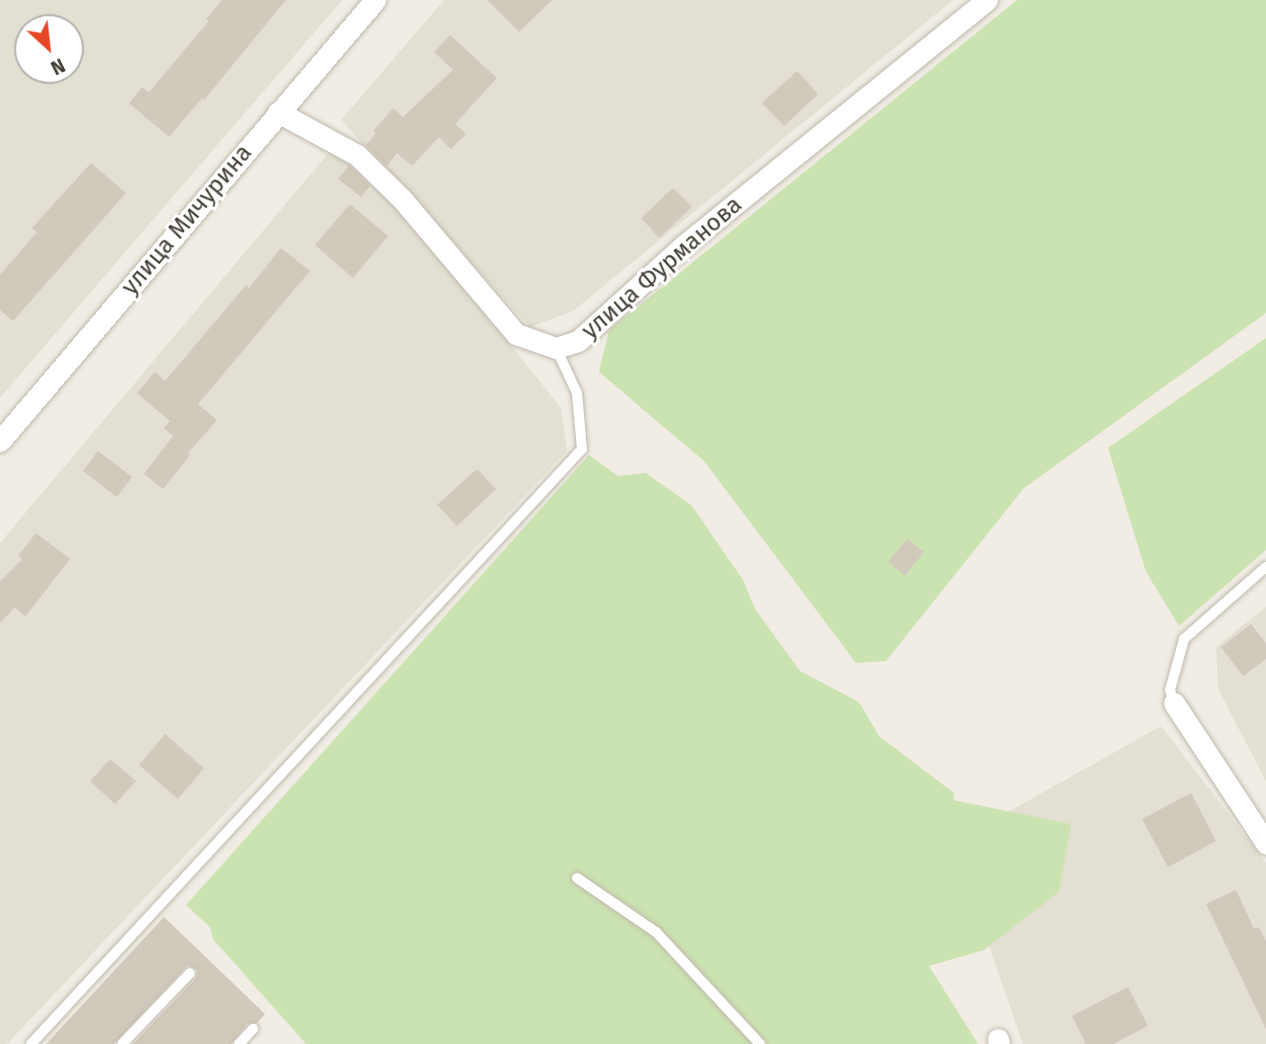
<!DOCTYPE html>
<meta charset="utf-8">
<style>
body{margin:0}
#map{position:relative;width:1266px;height:1044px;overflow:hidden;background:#f1ede5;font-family:"Fira Sans",sans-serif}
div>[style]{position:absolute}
.residential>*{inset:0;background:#e4dfd3}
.green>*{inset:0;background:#cbe2b1}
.building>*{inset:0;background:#d1c9bb}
.roads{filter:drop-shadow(0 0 2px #beb8ab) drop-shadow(0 0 2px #beb8ab)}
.lane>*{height:10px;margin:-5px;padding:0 5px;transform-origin:5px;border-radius:5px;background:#fff}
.street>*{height:21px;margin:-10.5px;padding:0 10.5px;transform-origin:10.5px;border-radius:10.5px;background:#fff}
span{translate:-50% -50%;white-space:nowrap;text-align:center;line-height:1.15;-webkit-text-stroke:6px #fff;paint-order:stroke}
.street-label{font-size:24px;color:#423e35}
.north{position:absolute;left:14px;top:14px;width:70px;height:70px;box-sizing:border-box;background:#fff;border:2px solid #b3b2ae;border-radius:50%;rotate:153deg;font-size:19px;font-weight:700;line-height:28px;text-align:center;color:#423e35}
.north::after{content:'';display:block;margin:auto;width:24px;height:32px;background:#e74726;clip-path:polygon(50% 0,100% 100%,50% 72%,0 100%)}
</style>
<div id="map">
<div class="residential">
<i style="clip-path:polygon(evenodd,0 0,342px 0,0 398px,0 0,28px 28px,70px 28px,70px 70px,28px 70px,28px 28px)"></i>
<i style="clip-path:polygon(444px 0,953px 0,573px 311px,530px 327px,341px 120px)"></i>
<i style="clip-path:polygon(332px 149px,386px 189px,561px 408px,567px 451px,7px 1044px,0 1044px,0 543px)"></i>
<i style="clip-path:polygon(1266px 607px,1266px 781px,1218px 689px,1216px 647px)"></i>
<i style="clip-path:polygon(1161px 726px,1266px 863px,1266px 1044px,1023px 1044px,953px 843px)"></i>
</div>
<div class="green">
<i style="clip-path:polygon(1017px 0,1266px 0,1266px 313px,1024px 488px,886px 661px,856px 663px,704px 461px,599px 372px,609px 330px)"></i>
<i style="clip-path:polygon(1266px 338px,1266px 550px,1179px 626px,1146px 572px,1108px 448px)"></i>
<i style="clip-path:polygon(589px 455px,618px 476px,646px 473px,692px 506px,743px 580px,755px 609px,800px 671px,859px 702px,879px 736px,954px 793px,953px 800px,1071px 824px,1059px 892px,984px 950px,929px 966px,978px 1044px,306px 1044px,213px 939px,210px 927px,186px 905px)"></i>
</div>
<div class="building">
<i style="clip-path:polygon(222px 0,286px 0,204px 100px,202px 98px,169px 137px,129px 103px,142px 87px,149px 92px,209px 21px,206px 19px)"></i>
<i style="clip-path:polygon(487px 0,552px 0,519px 32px)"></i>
<i style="clip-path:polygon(450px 35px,497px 78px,455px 124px,466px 134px,451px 149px,439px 137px,412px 166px,397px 153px,387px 166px,366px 145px,376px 133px,373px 131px,393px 108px,403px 117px,453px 70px,434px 52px)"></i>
<i style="clip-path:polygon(797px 71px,818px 94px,784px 126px,762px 103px)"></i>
<i style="clip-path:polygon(91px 163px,126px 193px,13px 321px,0 310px,0 275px,37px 232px,32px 228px)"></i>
<i style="clip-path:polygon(349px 165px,370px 186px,361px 197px,338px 179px)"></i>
<i style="clip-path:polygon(673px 188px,692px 207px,659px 238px,641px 218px)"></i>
<i style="clip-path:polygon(350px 204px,388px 236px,353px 278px,315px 245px)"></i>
<i style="clip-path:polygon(281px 248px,310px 271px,198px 404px,217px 420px,188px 453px,190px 455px,163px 489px,144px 474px,173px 436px,164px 428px,170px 421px,137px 393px,155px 372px,165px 381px,246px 285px,249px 288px)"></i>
<i style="clip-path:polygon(98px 451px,132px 477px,117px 497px,83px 471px)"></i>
<i style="clip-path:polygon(477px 469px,496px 489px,457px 526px,437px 505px)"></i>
<i style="clip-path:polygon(36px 533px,70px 559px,25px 617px,15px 607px,0 623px,0 581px,22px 559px,18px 556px)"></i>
<i style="clip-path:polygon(907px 539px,924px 552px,905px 576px,888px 562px)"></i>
<i style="clip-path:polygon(1251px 624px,1266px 643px,1266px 659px,1243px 676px,1221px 647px)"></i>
<i style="clip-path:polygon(165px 734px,204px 768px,178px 799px,139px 765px)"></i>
<i style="clip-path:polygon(110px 759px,136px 781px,115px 804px,90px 781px)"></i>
<i style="clip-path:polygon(1191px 793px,1216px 841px,1168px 867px,1142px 819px)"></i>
<i style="clip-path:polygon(1236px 890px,1254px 929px,1259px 927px,1266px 941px,1266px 1029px,1206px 904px)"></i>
<i style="clip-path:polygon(164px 917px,265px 1014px,257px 1023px,247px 1024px,231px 1044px,133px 1044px,196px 978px,197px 970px,188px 965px,114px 1044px,46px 1044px)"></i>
<i style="clip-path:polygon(1128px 987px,1148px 1026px,1113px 1044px,1086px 1044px,1072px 1016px)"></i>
</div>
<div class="roads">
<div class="lane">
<i style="left:1174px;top:703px;width:14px;rotate:-107deg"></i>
<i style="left:1170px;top:690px;width:53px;rotate:-74.6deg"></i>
<i style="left:1184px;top:639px;width:109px;rotate:-41.3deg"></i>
<i style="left:577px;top:878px;width:96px;rotate:34.4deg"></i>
<i style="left:656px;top:932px;width:153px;rotate:47.1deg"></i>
<i style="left:31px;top:1044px;width:811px;rotate:-47.2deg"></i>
<i style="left:582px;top:449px;width:56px;rotate:-95.1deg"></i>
<i style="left:577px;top:393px;width:50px;rotate:-115deg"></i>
<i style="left:122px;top:1044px;width:98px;rotate:-46.2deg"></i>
<i style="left:239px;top:1044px;width:21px;rotate:-47deg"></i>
</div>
<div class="street">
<i style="left:278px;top:112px;width:90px;rotate:28.6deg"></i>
<i style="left:357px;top:155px;width:63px;rotate:44.4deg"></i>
<i style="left:402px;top:199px;width:177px;rotate:49.8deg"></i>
<i style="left:516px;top:334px;width:42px;rotate:19.3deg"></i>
<i style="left:556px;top:348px;width:23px;rotate:-18deg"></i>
<i style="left:578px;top:341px;width:142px;rotate:-42.1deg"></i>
<i style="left:683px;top:246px;width:391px;rotate:-39deg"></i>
<i style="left:0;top:441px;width:579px;rotate:-49.62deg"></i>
<i style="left:1174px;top:703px;width:168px;rotate:56.7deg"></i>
<i style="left:998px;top:1039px;width:5px;rotate:79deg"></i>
</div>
</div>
<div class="street-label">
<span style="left:187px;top:220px;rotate:-50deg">улица Мичурина</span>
<span style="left:662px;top:268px;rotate:-41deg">улица Фурманова</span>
</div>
<div class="north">N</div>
</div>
